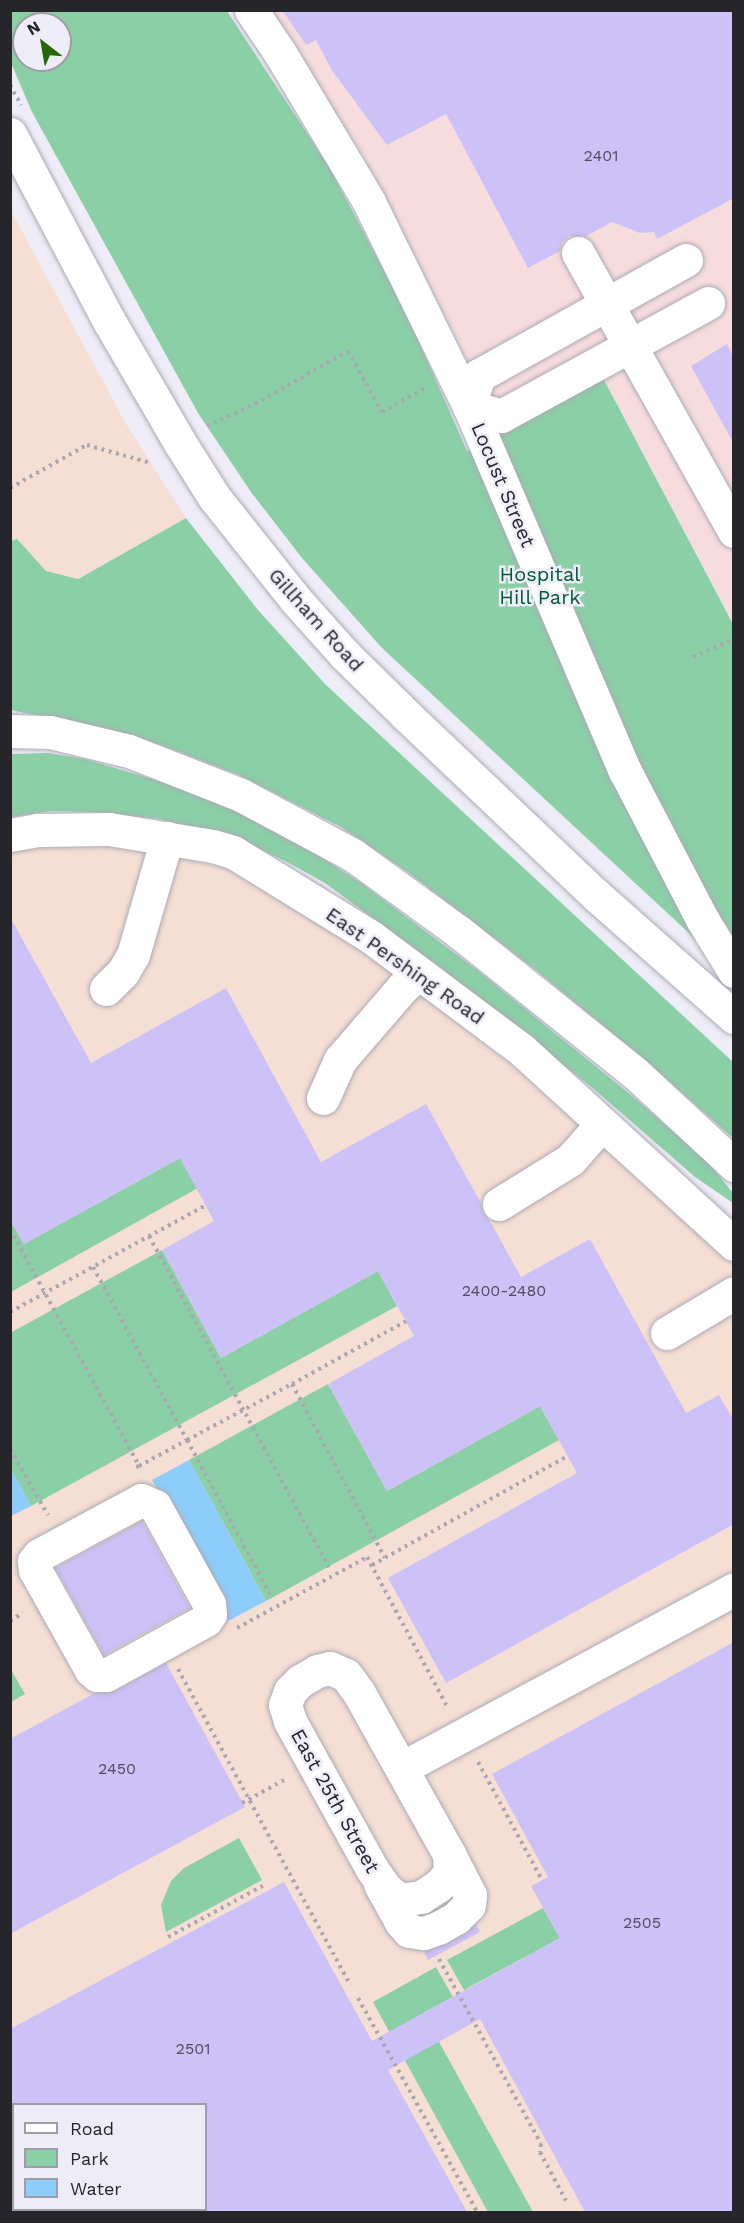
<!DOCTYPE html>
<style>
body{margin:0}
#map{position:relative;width:744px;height:2223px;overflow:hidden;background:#eeecf7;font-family:"Work Sans",sans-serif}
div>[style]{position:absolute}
.commercial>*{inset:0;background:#f5ded3}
.medical>*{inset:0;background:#f7dcde}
.green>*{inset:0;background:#8bcfa7}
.water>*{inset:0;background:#8dcdfb}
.building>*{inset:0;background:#cdc2f7}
.path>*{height:4px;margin-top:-2px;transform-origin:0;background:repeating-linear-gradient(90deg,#a9a7b0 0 3px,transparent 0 7.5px)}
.roads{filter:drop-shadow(0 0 2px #acaab5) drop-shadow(0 0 2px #acaab5)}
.minor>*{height:33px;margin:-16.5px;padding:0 16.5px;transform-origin:16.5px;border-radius:16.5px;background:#fff}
.major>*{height:33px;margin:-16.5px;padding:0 16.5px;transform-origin:16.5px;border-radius:16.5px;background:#fff}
span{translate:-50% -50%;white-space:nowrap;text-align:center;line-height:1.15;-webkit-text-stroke:5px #eeecf7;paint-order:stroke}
.number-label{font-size:16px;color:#504c5c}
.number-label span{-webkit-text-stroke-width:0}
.street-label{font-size:20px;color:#262529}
.park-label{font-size:20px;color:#005a35}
.frame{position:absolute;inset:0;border:12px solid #262529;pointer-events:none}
.legend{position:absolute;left:12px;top:2103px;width:195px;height:108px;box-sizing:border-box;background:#eeecf7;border:2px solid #9e9ca5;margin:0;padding:8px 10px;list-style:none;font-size:18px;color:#262529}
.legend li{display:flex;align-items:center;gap:12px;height:30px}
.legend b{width:30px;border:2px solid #9e9ca5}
.north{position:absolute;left:12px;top:12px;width:60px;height:60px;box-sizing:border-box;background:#eeecf7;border:2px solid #9e9ca5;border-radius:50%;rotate:329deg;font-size:16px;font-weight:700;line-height:24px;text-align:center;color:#262529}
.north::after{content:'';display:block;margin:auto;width:21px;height:27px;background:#226903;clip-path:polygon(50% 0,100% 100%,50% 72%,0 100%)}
</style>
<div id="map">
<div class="commercial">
<i style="clip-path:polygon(10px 209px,126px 424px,186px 518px,11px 616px)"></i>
<i style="clip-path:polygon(evenodd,99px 845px,132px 848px,225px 868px,293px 900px,409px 985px,571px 1112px,733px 1257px,733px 2212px,11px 2212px,11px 849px,99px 845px,14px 2104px,206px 2104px,206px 2210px,14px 2210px,14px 2104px)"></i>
</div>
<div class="medical">
<i style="clip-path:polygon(270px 11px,733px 11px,733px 623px,603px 378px,499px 434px,461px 346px,362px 153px)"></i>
</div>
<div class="green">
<i style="clip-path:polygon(evenodd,10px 11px,227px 11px,329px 167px,404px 308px,467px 451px,603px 378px,733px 624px,733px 974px,382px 648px,302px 558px,251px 492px,198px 413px,32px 112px,11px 63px,10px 11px,24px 24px,60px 24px,60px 60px,24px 60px,24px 24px)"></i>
<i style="clip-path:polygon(186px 518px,258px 610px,326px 685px,733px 1062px,733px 1138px,646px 1061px,537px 971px,409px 873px,341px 827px,239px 775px,161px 745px,130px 735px,11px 710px,11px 541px,17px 539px,46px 571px,78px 579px)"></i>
<i style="clip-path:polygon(48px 753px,85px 759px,172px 785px,223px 805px,315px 853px,361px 883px,476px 969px,637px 1100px,708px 1162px,733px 1193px,733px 1203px,695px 1177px,595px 1090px,441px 968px,325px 883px,287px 862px,251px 845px,160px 819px,96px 812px,51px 811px,11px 817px,10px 754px)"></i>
<i style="clip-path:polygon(180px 1158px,198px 1188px,11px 1292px,10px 1220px,24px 1244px)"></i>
<i style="clip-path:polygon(162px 1250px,221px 1358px,378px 1271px,397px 1306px,31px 1506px,11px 1469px,10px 1333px)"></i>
<i style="clip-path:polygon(328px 1384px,387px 1491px,540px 1406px,559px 1440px,266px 1601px,189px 1460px)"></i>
<i style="clip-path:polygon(10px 1668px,25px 1694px,11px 1702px,10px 1702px)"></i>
<i style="clip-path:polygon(239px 1838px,262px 1880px,166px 1932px,161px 1905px,171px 1881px,184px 1868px)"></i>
<i style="clip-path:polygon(543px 1908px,560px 1938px,464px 1990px,447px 1960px)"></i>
<i style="clip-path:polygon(436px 1967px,453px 1997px,423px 2013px,533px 2212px,488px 2212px,373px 2002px)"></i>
</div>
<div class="water">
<i style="clip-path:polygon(189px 1460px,266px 1601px,228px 1621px,152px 1480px)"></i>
<i style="clip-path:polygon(11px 1469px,31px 1506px,11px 1516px)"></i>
</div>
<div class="building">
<i style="clip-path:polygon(282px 10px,734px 10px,734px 198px,657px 239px,654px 232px,640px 233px,612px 222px,586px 236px,569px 236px,562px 243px,560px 251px,528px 268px,446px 114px,387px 145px,331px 69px,316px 40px,306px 45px)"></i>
<i style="clip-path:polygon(727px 344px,734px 359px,734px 444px,691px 366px)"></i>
<i style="clip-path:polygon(10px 917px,91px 1063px,226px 988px,321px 1162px,426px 1104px,481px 1203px,483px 1213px,490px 1221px,521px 1277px,590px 1239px,686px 1413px,719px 1395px,734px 1421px,734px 1524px,446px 1683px,388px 1578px,577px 1473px,540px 1406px,387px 1491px,328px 1384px,414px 1336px,378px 1271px,221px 1358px,162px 1250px,214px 1221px,180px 1158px,24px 1244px,10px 1220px)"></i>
<i style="clip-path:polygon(142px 1521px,190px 1608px,104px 1655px,55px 1568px)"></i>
<i style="clip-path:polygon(734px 1642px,734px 2212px,585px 2212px,480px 2019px,388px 2070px,467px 2212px,206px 2212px,206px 2104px,10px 2104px,10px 2029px,284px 1882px,372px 2041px,560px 1938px,531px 1886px,548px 1877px,492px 1774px)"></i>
<i style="clip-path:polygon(166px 1663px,245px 1807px,10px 1934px,10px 1739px,95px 1693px,115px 1691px)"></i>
<i style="clip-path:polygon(476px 1924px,480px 1932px,428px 1960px,424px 1951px,447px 1944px)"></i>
</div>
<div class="path">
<i style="left:10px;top:85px;width:23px;rotate:61deg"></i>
<i style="left:207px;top:426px;width:53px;rotate:-24.6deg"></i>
<i style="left:255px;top:404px;width:107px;rotate:-29.7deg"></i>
<i style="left:348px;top:351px;width:70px;rotate:60.9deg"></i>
<i style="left:382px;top:412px;width:49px;rotate:-29.2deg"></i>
<i style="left:10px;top:488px;width:88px;rotate:-29.2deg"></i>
<i style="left:87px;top:445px;width:66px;rotate:15.7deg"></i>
<i style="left:693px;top:657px;width:45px;rotate:-23.7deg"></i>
<i style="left:10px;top:1229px;width:270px;rotate:61.4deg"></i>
<i style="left:139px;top:1466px;width:5px;rotate:158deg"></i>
<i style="left:149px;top:1236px;width:377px;rotate:61.5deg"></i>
<i style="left:93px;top:1267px;width:197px;rotate:61.5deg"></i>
<i style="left:187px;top:1440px;width:119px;rotate:-28.1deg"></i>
<i style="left:292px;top:1384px;width:197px;rotate:61.9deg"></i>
<i style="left:10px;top:1312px;width:223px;rotate:-28.6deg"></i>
<i style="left:292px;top:1384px;width:130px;rotate:-28.9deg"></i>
<i style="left:10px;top:1449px;width:76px;rotate:60.1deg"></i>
<i style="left:139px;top:1466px;width:55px;rotate:-28.4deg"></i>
<i style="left:187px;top:1440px;width:179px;rotate:61.7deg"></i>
<i style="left:372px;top:1565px;width:224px;rotate:-29.1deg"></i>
<i style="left:10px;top:1621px;width:15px;rotate:-32deg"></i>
<i style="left:237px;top:1628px;width:148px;rotate:-28.6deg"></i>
<i style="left:367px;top:1557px;width:171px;rotate:61.8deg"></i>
<i style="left:178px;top:1669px;width:360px;rotate:61.4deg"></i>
<i style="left:478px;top:1762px;width:134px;rotate:61.5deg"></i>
<i style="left:242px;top:1803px;width:50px;rotate:-28.6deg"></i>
<i style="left:168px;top:1937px;width:109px;rotate:-28.4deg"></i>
<i style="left:439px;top:1959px;width:211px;rotate:61.1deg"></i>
<i style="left:541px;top:2144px;width:8px;rotate:97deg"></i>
<i style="left:540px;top:2152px;width:55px;rotate:62deg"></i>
<i style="left:358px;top:1998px;width:245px;rotate:60.9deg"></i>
</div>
<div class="roads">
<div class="minor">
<i style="left:251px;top:10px;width:52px;rotate:56deg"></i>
<i style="left:280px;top:53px;width:174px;rotate:59.1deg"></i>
<i style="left:369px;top:202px;width:227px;rotate:63.9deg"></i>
<i style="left:469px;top:406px;width:397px;rotate:66.9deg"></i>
<i style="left:625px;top:771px;width:167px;rotate:62.5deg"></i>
<i style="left:702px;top:919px;width:61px;rotate:58.4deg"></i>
<i style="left:578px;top:253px;width:319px;rotate:60.7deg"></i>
<i style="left:686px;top:260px;width:237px;rotate:150.9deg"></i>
<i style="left:479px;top:375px;width:33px;rotate:108deg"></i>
<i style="left:469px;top:406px;width:34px;rotate:17deg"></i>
<i style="left:501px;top:416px;width:236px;rotate:-28.6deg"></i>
<i style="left:106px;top:989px;width:24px;rotate:-45deg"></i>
<i style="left:123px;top:972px;width:20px;rotate:-60deg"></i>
<i style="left:133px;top:955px;width:122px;rotate:-73.8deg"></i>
<i style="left:323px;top:1098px;width:42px;rotate:-65.9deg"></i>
<i style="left:340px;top:1060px;width:96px;rotate:-49.2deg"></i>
<i style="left:403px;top:987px;width:21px;rotate:-41deg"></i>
<i style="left:499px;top:1204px;width:84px;rotate:-31.8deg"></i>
<i style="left:570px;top:1160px;width:48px;rotate:-48.4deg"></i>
<i style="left:667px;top:1333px;width:78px;rotate:-30.8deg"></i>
<i style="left:141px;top:1500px;width:15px;rotate:23deg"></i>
<i style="left:155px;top:1506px;width:112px;rotate:61.1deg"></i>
<i style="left:209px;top:1604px;width:10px;rotate:84deg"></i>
<i style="left:210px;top:1614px;width:7px;rotate:124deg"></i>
<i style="left:206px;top:1620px;width:114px;rotate:151.2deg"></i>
<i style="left:106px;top:1675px;width:9px;rotate:180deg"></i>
<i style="left:97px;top:1675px;width:8px;rotate:-140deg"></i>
<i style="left:91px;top:1670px;width:115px;rotate:-119.2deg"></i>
<i style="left:35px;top:1570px;width:9px;rotate:-96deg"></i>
<i style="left:34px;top:1561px;width:8px;rotate:-50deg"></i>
<i style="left:39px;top:1555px;width:116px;rotate:-28.3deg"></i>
<i style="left:330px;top:1668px;width:17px;rotate:24deg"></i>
<i style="left:346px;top:1675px;width:22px;rotate:54deg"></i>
<i style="left:359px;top:1693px;width:184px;rotate:60.8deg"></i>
<i style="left:449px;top:1854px;width:19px;rotate:87deg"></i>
<i style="left:450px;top:1873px;width:18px;rotate:133deg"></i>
<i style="left:438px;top:1886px;width:20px;rotate:147deg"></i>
<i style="left:421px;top:1897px;width:21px;rotate:172deg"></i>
<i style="left:400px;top:1900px;width:18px;rotate:-142deg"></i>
<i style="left:386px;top:1889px;width:24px;rotate:-125deg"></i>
<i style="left:372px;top:1869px;width:169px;rotate:-119deg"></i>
<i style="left:290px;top:1721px;width:17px;rotate:-107deg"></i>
<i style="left:285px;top:1705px;width:15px;rotate:-70deg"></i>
<i style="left:290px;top:1691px;width:14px;rotate:-45deg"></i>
<i style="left:300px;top:1681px;width:20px;rotate:-30deg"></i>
<i style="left:317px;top:1671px;width:13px;rotate:-13deg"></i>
<i style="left:402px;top:1768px;width:377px;rotate:-28.3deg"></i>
<i style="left:380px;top:1884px;width:43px;rotate:61.1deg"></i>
<i style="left:401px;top:1922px;width:12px;rotate:48deg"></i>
<i style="left:409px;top:1931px;width:15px;rotate:8deg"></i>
<i style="left:424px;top:1933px;width:15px;rotate:-20deg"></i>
<i style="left:438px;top:1928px;width:21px;rotate:-29deg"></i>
<i style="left:456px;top:1918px;width:18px;rotate:-45deg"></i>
<i style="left:469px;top:1905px;width:10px;rotate:-84deg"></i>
<i style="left:470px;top:1895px;width:46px;rotate:-117.1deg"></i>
</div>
<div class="major">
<i style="left:10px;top:134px;width:212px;rotate:62.1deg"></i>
<i style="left:109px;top:321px;width:141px;rotate:59.8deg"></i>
<i style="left:180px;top:443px;width:64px;rotate:57.8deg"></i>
<i style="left:214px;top:497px;width:130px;rotate:51.5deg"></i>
<i style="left:295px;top:599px;width:75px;rotate:48.2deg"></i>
<i style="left:345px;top:655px;width:86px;rotate:44.5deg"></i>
<i style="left:406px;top:715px;width:263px;rotate:43.5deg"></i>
<i style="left:597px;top:896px;width:183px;rotate:41.5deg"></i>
<i style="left:10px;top:731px;width:40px;rotate:1.4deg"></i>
<i style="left:50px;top:732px;width:81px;rotate:13.5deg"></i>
<i style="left:129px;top:751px;width:120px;rotate:21.4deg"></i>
<i style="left:241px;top:795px;width:127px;rotate:28.2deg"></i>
<i style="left:353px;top:855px;width:131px;rotate:36deg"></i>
<i style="left:459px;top:932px;width:224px;rotate:38.7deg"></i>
<i style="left:634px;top:1072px;width:137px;rotate:42.9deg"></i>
<i style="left:10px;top:835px;width:27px;rotate:-10deg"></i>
<i style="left:37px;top:830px;width:72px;rotate:-0.8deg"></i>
<i style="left:109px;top:829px;width:105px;rotate:9.3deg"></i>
<i style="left:213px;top:846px;width:21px;rotate:17deg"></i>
<i style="left:233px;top:852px;width:162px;rotate:31.6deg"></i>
<i style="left:371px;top:937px;width:189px;rotate:36.8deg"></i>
<i style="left:522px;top:1050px;width:287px;rotate:42.5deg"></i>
</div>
</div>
<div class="number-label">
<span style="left:601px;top:156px">2401</span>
<span style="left:504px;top:1291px">2400-2480</span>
<span style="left:117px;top:1769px">2450</span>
<span style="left:642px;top:1923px">2505</span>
<span style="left:193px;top:2049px">2501</span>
</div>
<div class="street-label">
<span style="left:503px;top:485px;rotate:67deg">Locust Street</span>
<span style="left:316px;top:620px;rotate:48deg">Gillham Road</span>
<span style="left:405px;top:966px;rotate:35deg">East Pershing Road</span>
<span style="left:335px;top:1801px;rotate:61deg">East 25th Street</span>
</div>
<div class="park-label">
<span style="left:540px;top:586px">Hospital<br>Hill Park</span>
</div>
<div class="frame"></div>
<ul class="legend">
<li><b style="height:8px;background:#fff"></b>Road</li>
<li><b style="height:16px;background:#8bcfa7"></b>Park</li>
<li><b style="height:16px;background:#8dcdfb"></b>Water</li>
</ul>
<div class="north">N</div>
</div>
